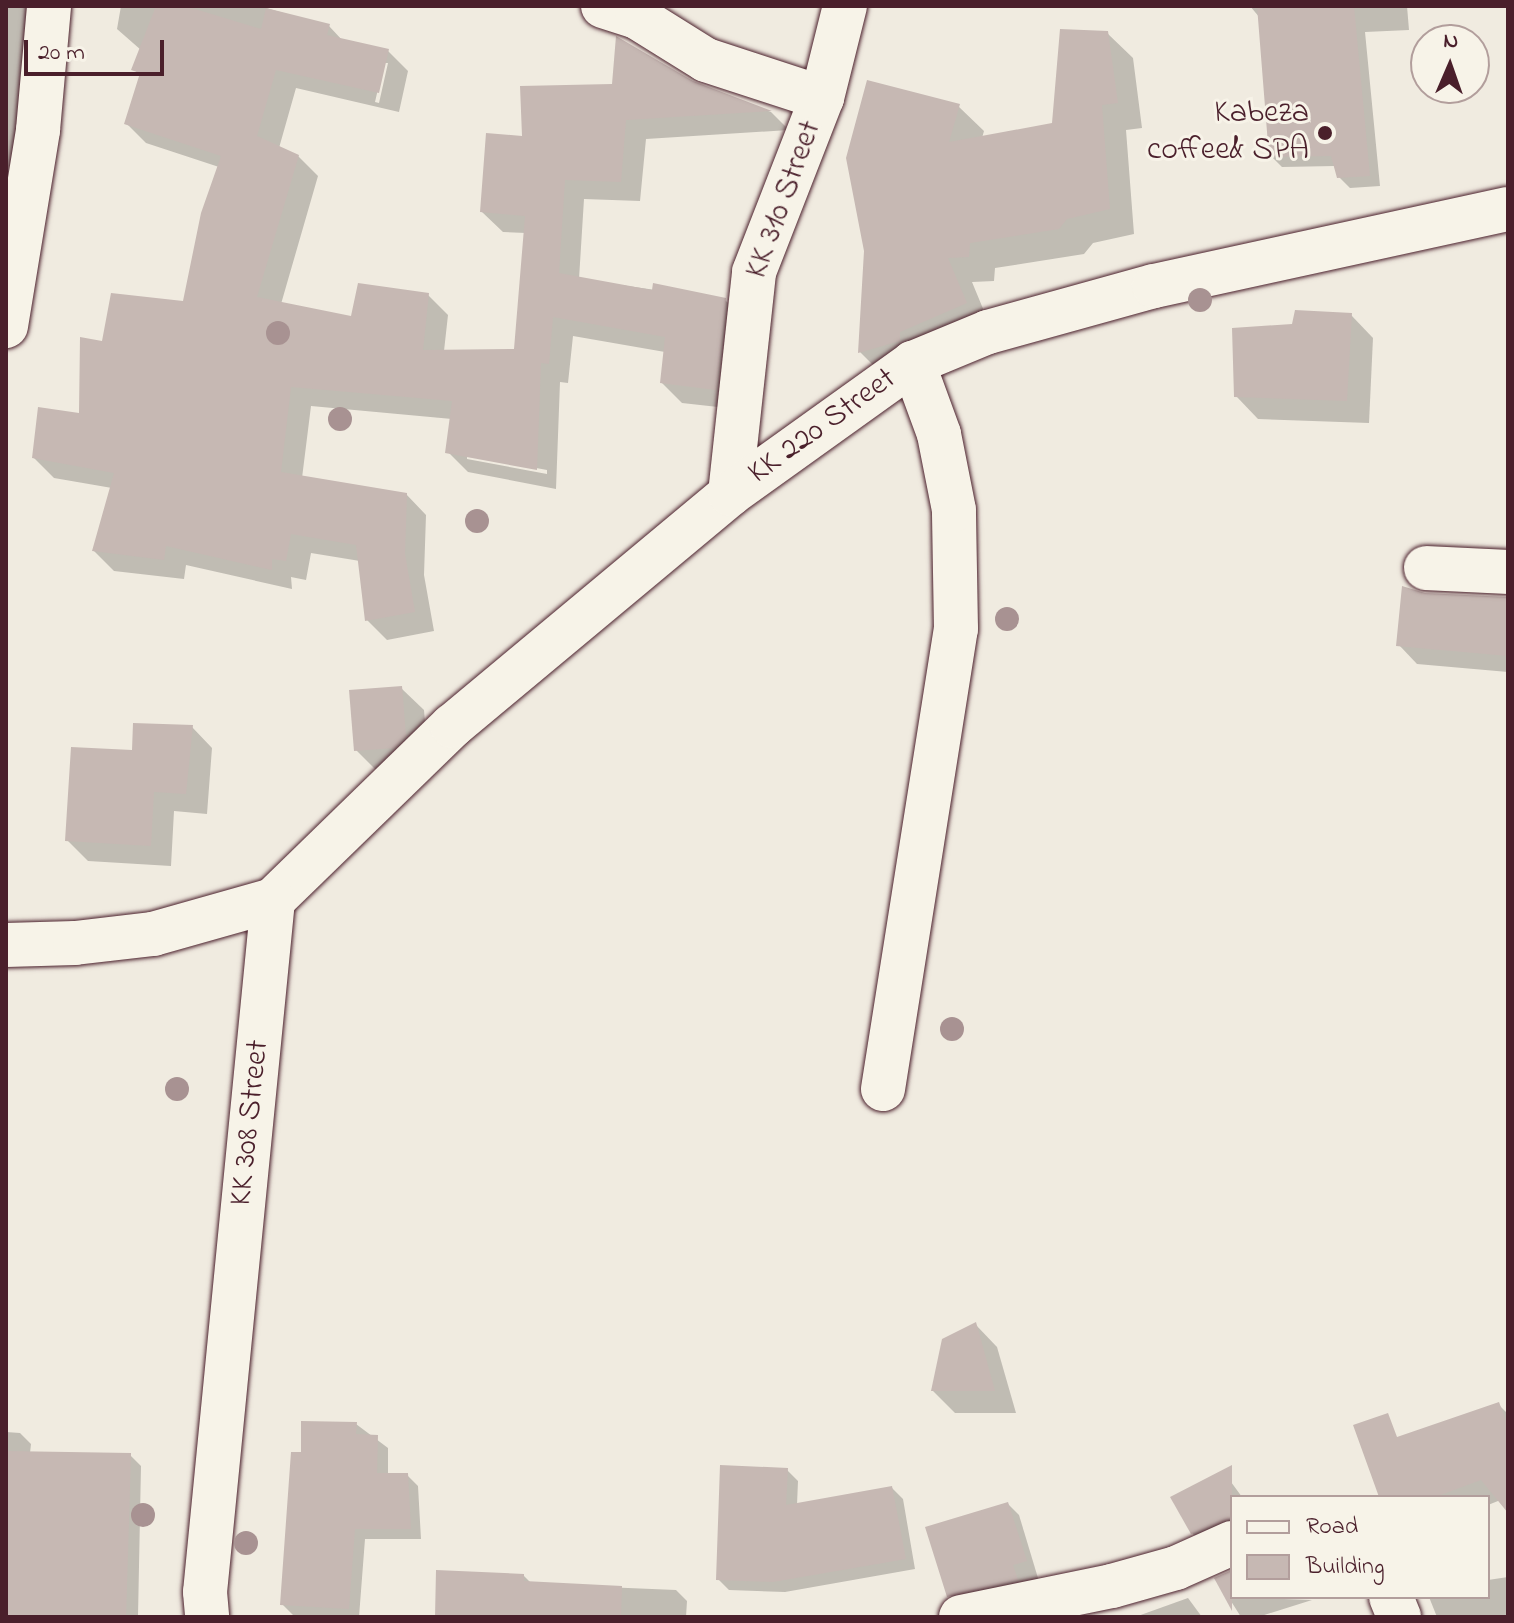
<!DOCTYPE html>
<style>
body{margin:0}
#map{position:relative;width:1514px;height:1623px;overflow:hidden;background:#f0ebe0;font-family:"Indie Flower",sans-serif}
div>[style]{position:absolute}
.shadow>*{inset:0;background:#0003}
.building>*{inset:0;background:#c6b8b3}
.roads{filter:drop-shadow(0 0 2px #4a1f2b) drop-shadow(0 0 2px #4a1f2b)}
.minor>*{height:44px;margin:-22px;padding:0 22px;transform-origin:22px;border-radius:22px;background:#f7f3e8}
.trees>*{width:24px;height:24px;margin:-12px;border-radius:50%;background:#a89292}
.dots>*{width:22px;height:22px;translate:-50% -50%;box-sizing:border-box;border:4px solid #f7f3e8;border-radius:50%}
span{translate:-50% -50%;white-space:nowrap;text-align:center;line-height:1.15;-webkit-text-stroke:6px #f7f3e8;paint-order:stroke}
.poi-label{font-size:32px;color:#4a1f2b}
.right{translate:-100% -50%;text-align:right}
.street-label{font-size:32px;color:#4a1f2b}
.frame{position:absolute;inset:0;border:8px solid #4a1f2b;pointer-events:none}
.legend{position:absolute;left:1230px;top:1495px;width:260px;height:104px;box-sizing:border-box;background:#f7f3e8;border:2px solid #b29e9c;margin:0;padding:10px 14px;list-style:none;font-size:24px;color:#4a1f2b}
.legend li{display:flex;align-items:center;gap:16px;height:40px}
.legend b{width:40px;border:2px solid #b29e9c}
.north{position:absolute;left:1410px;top:24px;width:80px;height:80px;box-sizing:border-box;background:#f7f3e8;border:2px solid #b29e9c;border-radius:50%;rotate:2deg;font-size:22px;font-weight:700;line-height:32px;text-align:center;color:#4a1f2b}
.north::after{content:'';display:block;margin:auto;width:28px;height:36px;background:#4a1f2b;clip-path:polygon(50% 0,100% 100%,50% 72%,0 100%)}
.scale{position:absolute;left:24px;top:40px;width:140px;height:36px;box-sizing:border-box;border:4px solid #4a1f2b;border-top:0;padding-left:10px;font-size:24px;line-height:28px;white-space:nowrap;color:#4a1f2b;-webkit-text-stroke:6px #f7f3e8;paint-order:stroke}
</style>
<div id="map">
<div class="shadow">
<i style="clip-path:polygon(6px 6px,43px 6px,6px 206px)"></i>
<i style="clip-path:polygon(evenodd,121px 6px,259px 6px,329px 26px,343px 41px,388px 51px,408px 71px,399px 112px,296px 88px,279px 148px,298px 156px,318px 176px,281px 304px,352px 319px,428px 295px,448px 315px,444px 351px,516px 351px,526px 233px,503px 232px,482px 212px,524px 138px,692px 83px,771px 112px,789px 130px,646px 139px,640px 201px,584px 199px,579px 279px,725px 300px,745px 320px,736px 409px,682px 403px,662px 383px,665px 352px,573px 336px,568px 383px,560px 382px,556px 489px,468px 472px,448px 452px,452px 419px,311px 406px,302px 478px,406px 494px,426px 515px,424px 575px,434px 631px,387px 640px,367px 620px,360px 561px,311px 553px,306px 580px,291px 577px,292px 589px,186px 565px,184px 579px,114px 571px,94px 551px,112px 488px,54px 478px,34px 458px,81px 415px,104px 344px,184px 303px,219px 167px,146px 143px,126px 123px,141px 77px,134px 69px,141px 50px,117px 29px,121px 6px,384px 63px,388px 63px,379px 103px,375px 102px,384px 63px,121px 6px,467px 455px,547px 470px,547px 474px,467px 459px,467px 455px)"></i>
<i style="clip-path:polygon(1250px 6px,1407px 6px,1409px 30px,1365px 32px,1380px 186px,1350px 188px,1339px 177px,1335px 166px,1282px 167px,1271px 156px,1260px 18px)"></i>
<i style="clip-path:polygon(1107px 33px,1133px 58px,1142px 128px,1126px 130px,1134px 234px,1093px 243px,1084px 254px,995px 268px,994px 281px,972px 282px,991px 328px,885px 377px,860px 352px,958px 106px,984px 131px,982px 138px,1054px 125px)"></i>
<i style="clip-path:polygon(1351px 315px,1373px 338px,1369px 423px,1258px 419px,1236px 396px,1294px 326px)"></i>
<i style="clip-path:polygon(1424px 595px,1508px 599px,1508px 672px,1417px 664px,1399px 645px)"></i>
<i style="clip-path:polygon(401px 688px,424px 710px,428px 758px,378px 772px,356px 750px)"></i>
<i style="clip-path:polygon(192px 727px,212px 748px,207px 814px,174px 811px,171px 866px,88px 861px,67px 840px,134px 752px)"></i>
<i style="clip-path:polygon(975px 1324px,997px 1347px,1016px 1413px,955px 1413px,933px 1391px)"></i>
<i style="clip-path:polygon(1498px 1404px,1508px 1414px,1508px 1497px,1488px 1505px,1488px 1497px,1392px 1497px)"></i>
<i style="clip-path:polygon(356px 1424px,388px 1448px,388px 1475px,407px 1475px,418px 1486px,421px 1539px,365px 1539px,359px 1617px,293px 1615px,282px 1604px,303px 1454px)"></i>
<i style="clip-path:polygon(6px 1432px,20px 1433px,31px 1444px,30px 1453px,130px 1455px,141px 1466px,138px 1617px,51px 1617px,6px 1599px)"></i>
<i style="clip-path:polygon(787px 1470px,798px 1481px,797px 1505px,892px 1488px,903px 1499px,915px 1569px,785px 1592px,729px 1590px,718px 1579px)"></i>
<i style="clip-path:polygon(1223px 1471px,1242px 1497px,1232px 1497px,1232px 1533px,1203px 1544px,1192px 1533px)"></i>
<i style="clip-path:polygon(1008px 1504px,1019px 1515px,1041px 1588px,961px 1606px,950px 1595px)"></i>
<i style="clip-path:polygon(1232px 1571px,1232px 1597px,1312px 1600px,1258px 1617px,1241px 1617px,1217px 1579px)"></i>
<i style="clip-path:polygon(524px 1576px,532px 1584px,676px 1590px,687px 1601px,686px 1617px,456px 1617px)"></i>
<i style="clip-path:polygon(1508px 1577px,1508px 1617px,1437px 1617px,1429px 1597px,1488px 1597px,1488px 1580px)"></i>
<i style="clip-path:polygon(1188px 1598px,1202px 1617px,1135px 1617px)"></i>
</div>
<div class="building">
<i style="clip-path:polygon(156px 6px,185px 6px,261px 29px,266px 8px,330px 24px,327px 35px,389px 49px,379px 93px,276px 70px,257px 136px,299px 155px,257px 297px,351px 316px,358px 283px,429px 293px,423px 350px,514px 349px,525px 216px,480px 212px,486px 133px,522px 136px,520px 86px,612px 84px,616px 36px,693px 81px,772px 111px,626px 120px,621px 182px,565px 180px,559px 273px,652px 290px,653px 283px,726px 298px,716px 390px,660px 383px,665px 337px,553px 317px,549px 364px,541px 363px,537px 470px,445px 453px,452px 401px,291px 387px,281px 472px,407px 493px,405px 554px,415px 612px,365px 621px,356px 545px,291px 534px,286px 561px,272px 559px,272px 570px,166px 546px,164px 560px,92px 551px,114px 473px,32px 458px,38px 407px,79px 413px,80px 337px,102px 341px,111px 293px,183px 301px,201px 213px,221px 156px,124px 124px,140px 73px,131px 70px)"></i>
<i style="clip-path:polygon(1257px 6px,1354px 6px,1370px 176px,1337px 178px,1331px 156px,1269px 157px)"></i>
<i style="clip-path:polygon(1060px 29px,1108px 31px,1118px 103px,1102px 105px,1110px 209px,1067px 219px,1059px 229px,970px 243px,969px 257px,948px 258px,967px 303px,900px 332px,900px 341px,858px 353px,864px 251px,846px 158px,867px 80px,960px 104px,949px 142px,1052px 123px)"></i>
<i style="clip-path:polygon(1295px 310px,1352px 313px,1347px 401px,1234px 397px,1232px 328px,1292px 324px)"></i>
<i style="clip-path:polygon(1402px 586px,1425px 593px,1508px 597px,1508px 656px,1396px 646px)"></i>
<i style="clip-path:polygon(402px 686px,406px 736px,394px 748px,354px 751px,349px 690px)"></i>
<i style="clip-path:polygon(133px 723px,193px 725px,186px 794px,154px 792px,151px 846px,65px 841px,71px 747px,132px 750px)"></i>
<i style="clip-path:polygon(976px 1322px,995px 1391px,931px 1391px,942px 1339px)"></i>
<i style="clip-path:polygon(1499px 1402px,1508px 1426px,1508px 1513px,1481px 1480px,1435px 1497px,1379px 1497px,1353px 1425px,1388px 1413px,1397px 1437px)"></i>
<i style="clip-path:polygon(301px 1421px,357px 1422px,356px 1434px,378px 1435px,377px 1473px,408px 1473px,411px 1529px,355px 1529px,349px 1609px,280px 1605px,291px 1452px,301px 1452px)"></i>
<i style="clip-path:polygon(6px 1451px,131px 1453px,126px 1617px,6px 1617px)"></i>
<i style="clip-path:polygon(720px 1465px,788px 1468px,786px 1505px,892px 1486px,906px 1559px,773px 1582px,716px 1580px)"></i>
<i style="clip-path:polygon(1232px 1465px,1232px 1518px,1191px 1534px,1170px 1497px)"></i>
<i style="clip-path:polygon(1008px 1502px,1027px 1561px,1013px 1565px,1018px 1580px,947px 1597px,925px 1527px)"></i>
<i style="clip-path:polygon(436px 1570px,524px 1574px,524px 1581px,622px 1586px,621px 1617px,435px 1617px)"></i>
<i style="clip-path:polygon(1232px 1570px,1232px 1611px,1214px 1578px)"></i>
</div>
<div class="roads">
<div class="minor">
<i style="left:603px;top:6px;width:36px;rotate:18deg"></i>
<i style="left:637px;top:17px;width:81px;rotate:31.9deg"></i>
<i style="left:706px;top:60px;width:122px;rotate:18.1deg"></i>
<i style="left:6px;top:326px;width:199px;rotate:-80.7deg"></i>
<i style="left:38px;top:130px;width:124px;rotate:-84.9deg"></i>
<i style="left:730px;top:494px;width:223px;rotate:-83.8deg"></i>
<i style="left:754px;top:272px;width:187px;rotate:-68.7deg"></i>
<i style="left:822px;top:98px;width:95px;rotate:-76deg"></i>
<i style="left:1426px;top:568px;width:82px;rotate:2.8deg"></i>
<i style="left:273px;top:900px;width:250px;rotate:-44.2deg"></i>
<i style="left:452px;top:726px;width:362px;rotate:-39.8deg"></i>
<i style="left:730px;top:494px;width:225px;rotate:-35.6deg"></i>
<i style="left:913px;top:363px;width:81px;rotate:-22.5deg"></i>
<i style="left:988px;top:332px;width:172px;rotate:-15.5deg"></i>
<i style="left:1154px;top:286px;width:362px;rotate:-12.3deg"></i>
<i style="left:6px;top:945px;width:69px;rotate:-1.7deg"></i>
<i style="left:75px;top:943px;width:79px;rotate:-6.6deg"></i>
<i style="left:153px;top:934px;width:125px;rotate:-15.8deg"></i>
<i style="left:273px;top:900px;width:695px;rotate:95.61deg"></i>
<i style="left:205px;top:1592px;width:25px;rotate:85deg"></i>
<i style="left:883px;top:1089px;width:466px;rotate:-81deg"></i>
<i style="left:956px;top:629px;width:119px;rotate:-91deg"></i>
<i style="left:954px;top:510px;width:77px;rotate:-101.2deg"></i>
<i style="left:939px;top:434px;width:76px;rotate:-110.1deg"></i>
<i style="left:1391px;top:1597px;width:22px;rotate:68deg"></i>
<i style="left:961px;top:1617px;width:154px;rotate:-11.6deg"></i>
<i style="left:1112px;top:1586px;width:66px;rotate:-15.7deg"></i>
<i style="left:1176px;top:1568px;width:61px;rotate:-24.1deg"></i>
</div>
</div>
<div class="trees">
<i style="left:1200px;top:300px"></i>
<i style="left:278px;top:333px"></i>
<i style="left:340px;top:419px"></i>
<i style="left:477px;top:521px"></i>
<i style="left:1007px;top:619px"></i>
<i style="left:952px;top:1029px"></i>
<i style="left:177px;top:1089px"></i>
<i style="left:143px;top:1515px"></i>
<i style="left:246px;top:1543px"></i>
</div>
<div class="dots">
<i style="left:1325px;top:133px;background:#4a1f2b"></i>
</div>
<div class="poi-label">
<span class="right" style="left:1309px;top:133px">Kabeza<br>coffee&amp; SPA</span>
</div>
<div class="street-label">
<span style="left:785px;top:200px;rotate:-70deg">KK 310 Street</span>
<span style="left:823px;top:427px;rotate:-36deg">KK 220 Street</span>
<span style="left:251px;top:1123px;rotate:-84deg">KK 308 Street</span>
</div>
<div class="frame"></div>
<ul class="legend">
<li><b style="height:10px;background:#f7f3e8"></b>Road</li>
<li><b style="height:22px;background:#c6b8b3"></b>Building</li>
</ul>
<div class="north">N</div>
<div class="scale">20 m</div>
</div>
